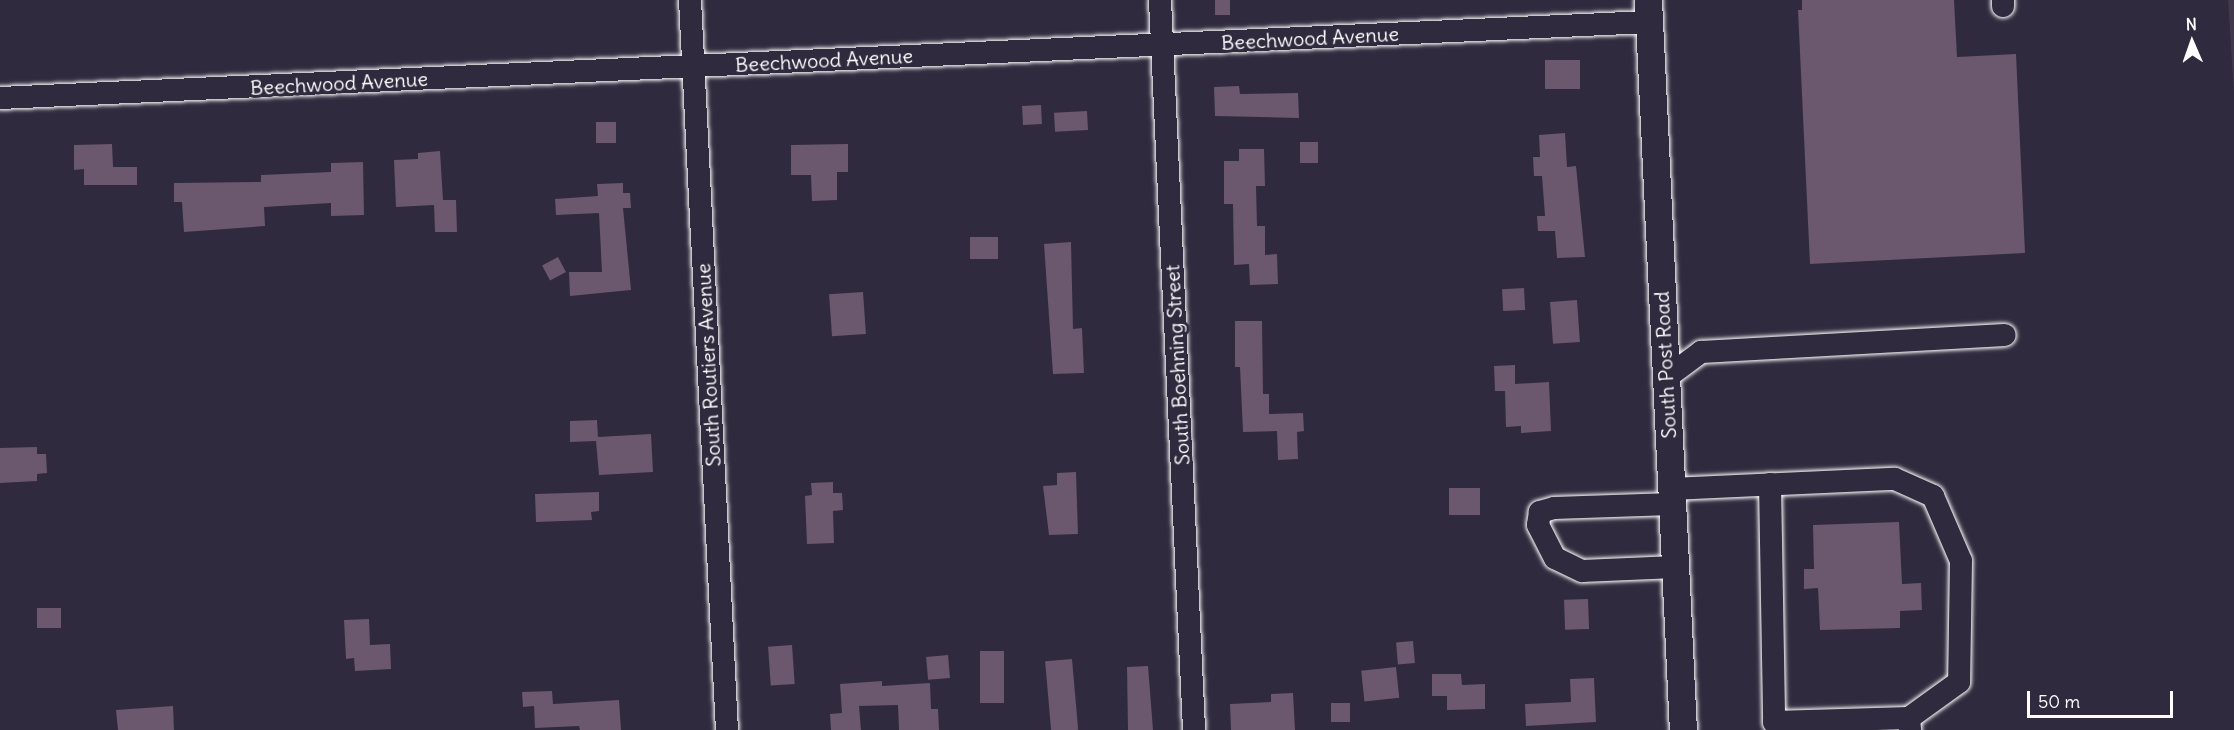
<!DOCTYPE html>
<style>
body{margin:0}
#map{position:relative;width:2234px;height:730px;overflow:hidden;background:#2f2a3d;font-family:Delius,sans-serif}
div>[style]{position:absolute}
.built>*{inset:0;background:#41384c}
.building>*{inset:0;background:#6b576e;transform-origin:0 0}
.roads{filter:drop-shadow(0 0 2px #fff) drop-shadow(0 0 2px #fff)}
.minor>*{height:22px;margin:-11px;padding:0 11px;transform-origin:11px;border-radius:11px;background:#2f2a3d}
.major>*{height:27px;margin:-13.5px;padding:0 13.5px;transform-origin:13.5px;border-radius:13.5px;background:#2f2a3d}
span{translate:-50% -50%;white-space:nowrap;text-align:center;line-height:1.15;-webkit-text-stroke:6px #2f2a3d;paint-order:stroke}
.street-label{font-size:20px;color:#fff}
.north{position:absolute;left:2162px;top:12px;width:60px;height:60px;-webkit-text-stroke:4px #2f2a3d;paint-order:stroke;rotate:358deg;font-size:16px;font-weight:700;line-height:24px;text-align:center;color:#fff}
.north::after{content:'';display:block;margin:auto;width:21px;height:27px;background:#fff;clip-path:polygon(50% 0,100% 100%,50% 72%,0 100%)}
.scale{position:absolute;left:2027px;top:691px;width:146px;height:27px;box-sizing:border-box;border:3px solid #fff;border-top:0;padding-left:8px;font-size:18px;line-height:21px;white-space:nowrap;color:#fff;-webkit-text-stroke:4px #2f2a3d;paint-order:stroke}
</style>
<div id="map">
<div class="built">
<i style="clip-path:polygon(2228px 0,2234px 0,2234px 94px)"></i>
</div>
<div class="building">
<i style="left:1215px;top:0;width:15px;height:15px"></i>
<i style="clip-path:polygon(1802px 0,1954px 0,1957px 57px,2016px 54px,2025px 253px,1810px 264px,1798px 10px,1802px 10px)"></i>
<i style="left:1545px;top:60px;width:35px;height:29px"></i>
<i style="clip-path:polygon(1239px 86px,1240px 94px,1298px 93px,1299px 118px,1215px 116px,1214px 87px)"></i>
<i style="left:1041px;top:105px;width:19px;height:19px;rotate:87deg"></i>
<i style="left:1087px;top:111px;width:19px;height:33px;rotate:87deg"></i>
<i style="left:616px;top:122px;width:21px;height:20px;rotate:90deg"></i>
<i style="clip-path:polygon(1565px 133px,1567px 167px,1576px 166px,1585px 257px,1557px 258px,1555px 231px,1538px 231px,1537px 216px,1545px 216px,1542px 176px,1534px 176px,1533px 157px,1540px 157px,1539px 135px)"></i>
<i style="left:1300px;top:142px;width:18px;height:21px"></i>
<i style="clip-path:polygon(112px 144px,113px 167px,137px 167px,137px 185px,84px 185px,84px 169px,74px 170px,74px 145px)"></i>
<i style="clip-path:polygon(848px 144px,848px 172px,837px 172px,837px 200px,812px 201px,811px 175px,791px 175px,791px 145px)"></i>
<i style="clip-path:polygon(1239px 149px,1264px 149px,1265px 186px,1256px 186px,1257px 226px,1265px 226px,1265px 255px,1277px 254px,1278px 284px,1250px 285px,1249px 264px,1234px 265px,1233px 204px,1224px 204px,1224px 161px,1239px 161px)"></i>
<i style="clip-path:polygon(440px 151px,443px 200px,456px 200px,457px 232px,435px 232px,434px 205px,396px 207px,394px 160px,418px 159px,418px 153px)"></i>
<i style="clip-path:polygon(363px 162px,364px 215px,331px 216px,331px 203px,264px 207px,265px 226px,184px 232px,182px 202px,174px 202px,174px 183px,261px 182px,261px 175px,331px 172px,331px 163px)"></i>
<i style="clip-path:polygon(623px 183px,623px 193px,630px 193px,631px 208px,623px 208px,631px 290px,570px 296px,569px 272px,602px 272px,599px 213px,556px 215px,555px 199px,598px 196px,597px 184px)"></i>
<i style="left:970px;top:237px;width:28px;height:22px"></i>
<i style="clip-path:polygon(1071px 242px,1073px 329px,1082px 328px,1084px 373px,1053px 374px,1044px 244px)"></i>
<i style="left:558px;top:257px;width:17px;height:18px;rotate:62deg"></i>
<i style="left:1524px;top:288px;width:22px;height:22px;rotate:87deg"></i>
<i style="left:863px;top:292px;width:42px;height:34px;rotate:86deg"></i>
<i style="left:1577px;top:300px;width:42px;height:27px;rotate:86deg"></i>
<i style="clip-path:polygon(1235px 321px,1262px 321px,1263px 394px,1269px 394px,1269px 414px,1303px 413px,1304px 431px,1297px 432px,1298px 459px,1278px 460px,1277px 431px,1243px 432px,1240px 367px,1235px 367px)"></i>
<i style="clip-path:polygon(1515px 365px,1515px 384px,1549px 382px,1551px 431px,1521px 433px,1521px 426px,1506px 427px,1505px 391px,1495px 391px,1494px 366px)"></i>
<i style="clip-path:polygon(597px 420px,598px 437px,651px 434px,653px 472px,599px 475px,596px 441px,570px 442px,570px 421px)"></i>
<i style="clip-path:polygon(37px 447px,37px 454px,46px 454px,47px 473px,37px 474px,37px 481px,0 483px,0 448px)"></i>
<i style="clip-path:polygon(1076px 472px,1078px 534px,1049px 535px,1043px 486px,1057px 485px,1057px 473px)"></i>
<i style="clip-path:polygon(833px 482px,833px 493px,842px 493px,843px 510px,833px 511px,834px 543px,807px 544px,805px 496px,812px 495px,811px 483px)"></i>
<i style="left:1449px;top:488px;width:31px;height:27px"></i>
<i style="clip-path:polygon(599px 492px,599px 511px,591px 512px,592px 520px,536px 522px,535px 494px)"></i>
<i style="clip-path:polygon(1899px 522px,1902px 584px,1921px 583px,1922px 610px,1900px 611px,1900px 628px,1820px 630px,1818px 588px,1804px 589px,1804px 569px,1814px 569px,1813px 525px)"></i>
<i style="left:1588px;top:599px;width:30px;height:24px;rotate:88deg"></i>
<i style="left:37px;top:608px;width:24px;height:20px"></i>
<i style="clip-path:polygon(369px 619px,370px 645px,390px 644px,391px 669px,355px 671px,354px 658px,346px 659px,344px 620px)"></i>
<i style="left:1413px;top:641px;width:22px;height:17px;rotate:85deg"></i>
<i style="left:792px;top:645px;width:39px;height:24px;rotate:86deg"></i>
<i style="left:980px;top:651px;width:24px;height:52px"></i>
<i style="left:948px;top:655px;width:23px;height:22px;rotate:85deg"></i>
<i style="left:1072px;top:659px;width:71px;height:27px;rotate:85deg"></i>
<i style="clip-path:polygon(1148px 666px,1153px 730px,1128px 730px,1127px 667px)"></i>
<i style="left:1396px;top:667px;width:31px;height:35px;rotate:84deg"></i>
<i style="clip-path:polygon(1432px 674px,1461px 674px,1462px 685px,1485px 684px,1485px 709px,1447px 710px,1447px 696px,1432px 696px)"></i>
<i style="clip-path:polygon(1594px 678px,1596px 722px,1526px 726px,1525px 704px,1571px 702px,1570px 679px)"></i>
<i style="clip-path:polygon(882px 681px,882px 686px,930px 683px,931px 709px,938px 709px,939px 730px,899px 730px,898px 705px,859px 706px,861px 730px,831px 730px,830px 714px,842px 713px,840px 684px)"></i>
<i style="clip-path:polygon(552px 691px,553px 704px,619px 700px,621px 730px,580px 730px,579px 726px,535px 728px,534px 706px,523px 707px,522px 692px)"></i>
<i style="clip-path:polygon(1293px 693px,1295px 730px,1231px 730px,1230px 704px,1271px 702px,1271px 694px)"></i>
<i style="left:1331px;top:703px;width:19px;height:19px"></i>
<i style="clip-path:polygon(173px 706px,174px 730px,118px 730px,116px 710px)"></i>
</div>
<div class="roads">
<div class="minor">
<i style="left:690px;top:0;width:731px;rotate:87.1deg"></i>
<i style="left:1160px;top:0;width:731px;rotate:87.33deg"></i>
<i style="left:2003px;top:0;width:6px;rotate:90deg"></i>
<i style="left:0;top:98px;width:1651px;rotate:-2.64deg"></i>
<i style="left:1666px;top:378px;width:44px;rotate:-36.6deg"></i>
<i style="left:1701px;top:352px;width:304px;rotate:-3.2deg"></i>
<i style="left:1770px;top:484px;width:238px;rotate:89deg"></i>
<i style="left:1774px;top:722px;width:135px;rotate:-1.7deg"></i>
<i style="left:1909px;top:718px;width:12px;rotate:85deg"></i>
<i style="left:1671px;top:489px;width:224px;rotate:-2.6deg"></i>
<i style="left:1895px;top:479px;width:42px;rotate:24.1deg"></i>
<i style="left:1933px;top:496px;width:71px;rotate:66.7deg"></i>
<i style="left:1961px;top:561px;width:121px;rotate:90.9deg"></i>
<i style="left:1959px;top:682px;width:62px;rotate:144.2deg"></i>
<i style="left:1672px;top:504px;width:118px;rotate:178.1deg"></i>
<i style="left:1554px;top:508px;width:15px;rotate:164deg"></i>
<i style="left:1540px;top:512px;width:13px;rotate:99deg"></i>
<i style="left:1538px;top:525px;width:37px;rotate:63deg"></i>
<i style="left:1555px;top:558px;width:30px;rotate:26deg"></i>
<i style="left:1582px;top:571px;width:93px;rotate:-2.5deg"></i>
</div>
<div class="major">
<i style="left:1648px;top:0;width:731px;rotate:87.26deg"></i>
</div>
</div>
<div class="street-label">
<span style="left:1310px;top:38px;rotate:-3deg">Beechwood Avenue</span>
<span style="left:824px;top:60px;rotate:-3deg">Beechwood Avenue</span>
<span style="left:339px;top:83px;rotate:-3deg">Beechwood Avenue</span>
<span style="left:708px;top:365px;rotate:-93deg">South Routiers Avenue</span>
<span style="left:1177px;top:365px;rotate:-93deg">South Boehning Street</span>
<span style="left:1665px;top:365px;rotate:-93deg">South Post Road</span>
</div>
<div class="north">N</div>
<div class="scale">50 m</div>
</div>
